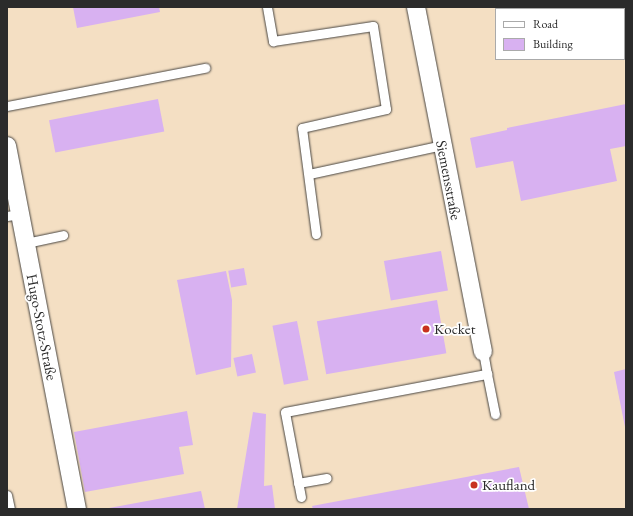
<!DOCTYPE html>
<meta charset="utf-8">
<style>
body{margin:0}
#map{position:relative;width:633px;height:516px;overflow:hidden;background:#f4dfc3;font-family:"EB Garamond",serif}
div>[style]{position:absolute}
.building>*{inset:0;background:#d8b1f1;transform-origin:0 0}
.roads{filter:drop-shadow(0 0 1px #494642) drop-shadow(0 0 1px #494642)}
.lane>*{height:9px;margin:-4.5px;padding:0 4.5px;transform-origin:4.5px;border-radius:4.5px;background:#fff}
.street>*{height:18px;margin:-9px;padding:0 9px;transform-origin:9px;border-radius:9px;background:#fff}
.dots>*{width:11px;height:11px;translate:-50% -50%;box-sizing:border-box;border:2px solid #fff;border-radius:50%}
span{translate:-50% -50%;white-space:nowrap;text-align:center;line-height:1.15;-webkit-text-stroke:3.5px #fff;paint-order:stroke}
.street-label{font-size:15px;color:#2b2b2b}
.poi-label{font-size:15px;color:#2b2b2b}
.left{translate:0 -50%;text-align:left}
.frame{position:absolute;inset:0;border:8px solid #2b2b2b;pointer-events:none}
.legend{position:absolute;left:495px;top:8px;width:130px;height:52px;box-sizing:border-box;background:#fff;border:1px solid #aaa;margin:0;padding:5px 7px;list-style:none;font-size:12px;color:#2b2b2b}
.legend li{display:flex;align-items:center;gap:8px;height:20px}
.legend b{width:20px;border:1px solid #aaa}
</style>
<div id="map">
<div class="building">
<i style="clip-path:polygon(73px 7px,159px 7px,160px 12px,77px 28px)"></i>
<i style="left:158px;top:99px;width:33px;height:111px;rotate:79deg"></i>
<i style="clip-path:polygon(626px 104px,626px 146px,610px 149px,617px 181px,521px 201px,513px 161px,476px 168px,470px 138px,507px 130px,507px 128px)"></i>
<i style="left:441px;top:251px;width:40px;height:58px;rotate:80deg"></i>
<i style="left:244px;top:268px;width:17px;height:16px;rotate:80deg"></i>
<i style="clip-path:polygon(226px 271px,232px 300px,231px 367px,196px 375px,177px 280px)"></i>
<i style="left:437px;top:300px;width:54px;height:122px;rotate:80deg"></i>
<i style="left:297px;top:321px;width:60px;height:25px;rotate:79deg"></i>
<i style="left:252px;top:354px;width:19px;height:19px;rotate:78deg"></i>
<i style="clip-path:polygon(626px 369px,626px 427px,625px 427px,614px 372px)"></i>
<i style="clip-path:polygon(187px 411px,193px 445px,179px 447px,184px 474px,85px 492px,74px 432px)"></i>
<i style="clip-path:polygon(253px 412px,266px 414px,264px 486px,272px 485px,275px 509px,237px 509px)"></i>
<i style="clip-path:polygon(519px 467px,529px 509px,313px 509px,312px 506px)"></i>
<i style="clip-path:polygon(201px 491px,205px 509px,109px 509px,109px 508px)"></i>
</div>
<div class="roads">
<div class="lane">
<i style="left:267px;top:7px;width:35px;rotate:80deg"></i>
<i style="left:273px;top:41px;width:101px;rotate:-8.5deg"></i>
<i style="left:373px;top:26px;width:84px;rotate:81.1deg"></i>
<i style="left:386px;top:109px;width:86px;rotate:167.3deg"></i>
<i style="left:302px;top:128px;width:107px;rotate:82.5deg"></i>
<i style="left:7px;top:106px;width:202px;rotate:-10.9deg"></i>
<i style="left:309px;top:174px;width:136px;rotate:-12.3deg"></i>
<i style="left:7px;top:216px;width:13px;rotate:-9deg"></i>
<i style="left:26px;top:243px;width:38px;rotate:-12deg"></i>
<i style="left:487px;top:374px;width:41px;rotate:78.7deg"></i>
<i style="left:298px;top:483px;width:29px;rotate:-10deg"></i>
<i style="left:7px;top:495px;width:14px;rotate:78deg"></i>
<i style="left:301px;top:497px;width:86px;rotate:-100.7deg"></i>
<i style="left:285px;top:412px;width:206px;rotate:-10.7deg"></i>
<i style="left:487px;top:374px;width:22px;rotate:-100deg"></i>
</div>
<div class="street">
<i style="left:416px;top:7px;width:351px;rotate:79deg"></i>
<i style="left:7px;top:146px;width:370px;rotate:79.1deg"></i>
</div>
</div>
<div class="dots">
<i style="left:426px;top:329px;background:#c8321e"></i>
<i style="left:474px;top:485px;background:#c8321e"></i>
</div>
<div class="street-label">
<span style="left:449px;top:180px;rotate:79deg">Siemensstraße</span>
<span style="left:42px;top:327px;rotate:79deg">Hugo-Stotz-Straße</span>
</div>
<div class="poi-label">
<span class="left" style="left:434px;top:329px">Kocket</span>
<span class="left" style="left:482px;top:485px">Kaufland</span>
</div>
<div class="frame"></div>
<ul class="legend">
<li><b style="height:5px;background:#fff"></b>Road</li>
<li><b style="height:11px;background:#d8b1f1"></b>Building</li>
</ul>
</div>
